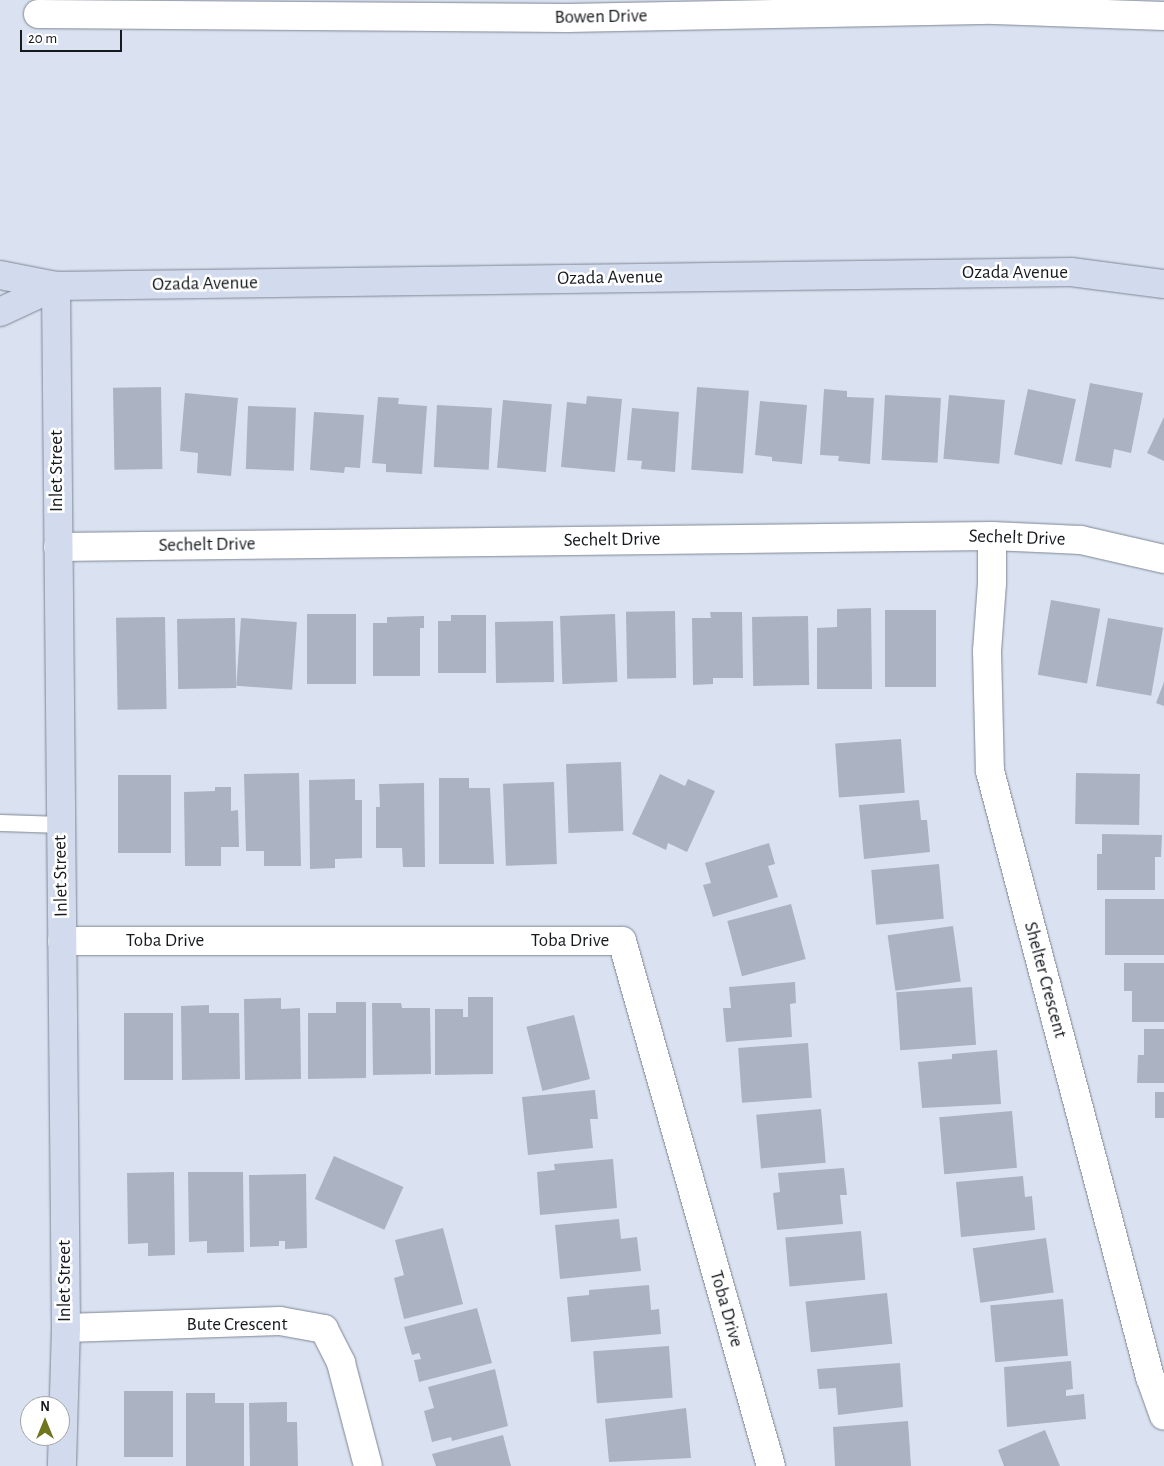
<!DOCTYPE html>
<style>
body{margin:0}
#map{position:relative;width:1164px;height:1466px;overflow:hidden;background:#dae2f1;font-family:"Alegreya Sans",sans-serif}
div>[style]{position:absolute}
.building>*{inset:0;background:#abb2c1;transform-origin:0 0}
.roads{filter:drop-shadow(0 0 1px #7f8694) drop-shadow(0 0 1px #7f8694)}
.lane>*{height:16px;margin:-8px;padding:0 8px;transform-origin:8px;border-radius:8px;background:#fff}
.street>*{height:28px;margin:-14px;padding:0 14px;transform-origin:14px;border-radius:14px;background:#fff}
.secondary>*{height:28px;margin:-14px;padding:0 14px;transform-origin:14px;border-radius:14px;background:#d2dbed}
span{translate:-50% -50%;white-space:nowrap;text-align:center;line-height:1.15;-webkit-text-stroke:5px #fff;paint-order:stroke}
.street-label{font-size:19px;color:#16191e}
.north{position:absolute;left:20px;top:1396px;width:50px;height:50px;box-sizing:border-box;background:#fff;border:1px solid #a2a3a5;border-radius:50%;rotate:0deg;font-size:14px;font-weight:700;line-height:20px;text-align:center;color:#16191e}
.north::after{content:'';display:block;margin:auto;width:18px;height:22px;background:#70761f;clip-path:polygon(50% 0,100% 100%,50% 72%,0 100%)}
.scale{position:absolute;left:20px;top:30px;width:102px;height:22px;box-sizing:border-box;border:2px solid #16191e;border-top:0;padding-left:6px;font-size:15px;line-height:18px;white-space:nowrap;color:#16191e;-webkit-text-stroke:4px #fff;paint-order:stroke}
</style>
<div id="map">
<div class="building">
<i style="clip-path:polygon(1090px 383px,1143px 393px,1131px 453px,1114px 449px,1111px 468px,1075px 461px)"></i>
<i style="left:161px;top:387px;width:82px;height:48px;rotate:89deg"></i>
<i style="left:697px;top:387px;width:52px;height:83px;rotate:4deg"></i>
<i style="clip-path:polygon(824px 389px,847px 391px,847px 397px,874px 398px,870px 464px,838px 461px,839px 456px,820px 455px)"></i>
<i style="left:1028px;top:389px;width:49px;height:67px;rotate:12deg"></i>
<i style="clip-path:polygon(185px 393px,238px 398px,231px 476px,197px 473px,198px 453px,180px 451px)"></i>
<i style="left:885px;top:395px;width:56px;height:65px;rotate:3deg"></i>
<i style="left:949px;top:395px;width:56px;height:64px;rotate:5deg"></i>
<i style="clip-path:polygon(587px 396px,622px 399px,615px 472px,561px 467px,567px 402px,586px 404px)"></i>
<i style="clip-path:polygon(378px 397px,399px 398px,398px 404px,427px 406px,422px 474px,386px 472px,386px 464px,372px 463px)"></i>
<i style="left:503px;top:400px;width:49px;height:68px;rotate:5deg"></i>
<i style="clip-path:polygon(760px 401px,807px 405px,802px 464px,772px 461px,772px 457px,755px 455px)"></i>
<i style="left:437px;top:405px;width:55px;height:62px;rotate:3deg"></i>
<i style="left:248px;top:406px;width:48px;height:63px;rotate:2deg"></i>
<i style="clip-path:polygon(632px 408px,679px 412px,675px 472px,641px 469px,642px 461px,627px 460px)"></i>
<i style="clip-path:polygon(314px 412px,364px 415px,360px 468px,345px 467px,344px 473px,310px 470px)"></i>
<i style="clip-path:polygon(1164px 417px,1164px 461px,1147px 453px)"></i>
<i style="left:1051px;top:600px;width:50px;height:76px;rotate:10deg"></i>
<i style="clip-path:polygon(871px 608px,872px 689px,817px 689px,817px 628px,837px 627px,837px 609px)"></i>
<i style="left:885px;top:610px;width:51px;height:77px"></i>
<i style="left:675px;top:611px;width:67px;height:49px;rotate:89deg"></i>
<i style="clip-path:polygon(710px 612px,742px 612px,743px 678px,713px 678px,713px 684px,693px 685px,692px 618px,711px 618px)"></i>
<i style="left:307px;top:614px;width:49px;height:70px"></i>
<i style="left:615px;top:614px;width:68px;height:55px;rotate:88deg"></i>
<i style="clip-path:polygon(451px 615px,486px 615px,486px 673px,438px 673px,438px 621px,451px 621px)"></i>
<i style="clip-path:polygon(424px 616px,424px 628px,420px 628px,420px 676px,373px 676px,373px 623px,387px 623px,387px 617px)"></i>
<i style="left:808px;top:616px;width:69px;height:56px;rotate:89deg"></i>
<i style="left:165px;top:617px;width:92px;height:49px;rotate:89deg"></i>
<i style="left:235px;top:618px;width:70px;height:58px;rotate:89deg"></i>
<i style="left:241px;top:618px;width:56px;height:68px;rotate:4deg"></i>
<i style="left:1108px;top:618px;width:56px;height:69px;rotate:10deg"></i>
<i style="left:553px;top:621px;width:61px;height:58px;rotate:89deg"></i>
<i style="clip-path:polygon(1164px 682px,1164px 706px,1156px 703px)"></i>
<i style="left:901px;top:739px;width:54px;height:66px;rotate:86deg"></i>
<i style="left:621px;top:762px;width:69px;height:55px;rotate:88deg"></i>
<i style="clip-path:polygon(299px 773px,301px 866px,264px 866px,264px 851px,246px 851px,244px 774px)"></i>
<i style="left:1076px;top:773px;width:64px;height:51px;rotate:1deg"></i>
<i style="clip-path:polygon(660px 774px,685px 786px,688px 779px,715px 791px,687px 852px,668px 843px,666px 850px,632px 834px)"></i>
<i style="left:118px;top:775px;width:53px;height:78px"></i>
<i style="clip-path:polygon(439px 778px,469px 778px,469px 788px,490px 788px,494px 864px,439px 864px)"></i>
<i style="clip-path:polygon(355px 779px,355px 800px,362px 800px,362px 858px,335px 859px,335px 868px,310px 869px,309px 780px)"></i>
<i style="left:554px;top:782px;width:82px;height:51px;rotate:88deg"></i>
<i style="clip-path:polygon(424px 783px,425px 867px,403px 867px,402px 848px,376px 848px,376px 807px,380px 807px,379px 784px)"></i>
<i style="clip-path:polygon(215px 787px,231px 787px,231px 811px,238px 810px,239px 847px,221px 847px,221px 866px,185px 866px,184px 792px,215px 791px)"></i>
<i style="clip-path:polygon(919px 800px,921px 820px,927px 820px,930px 852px,864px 859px,859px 805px)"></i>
<i style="clip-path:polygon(1102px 834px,1162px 835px,1161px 857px,1155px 857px,1155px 890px,1097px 890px,1097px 854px,1102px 854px)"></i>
<i style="clip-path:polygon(769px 843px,775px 864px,768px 866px,778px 897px,713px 917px,703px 885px,711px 883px,705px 863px)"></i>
<i style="left:939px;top:864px;width:55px;height:68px;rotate:85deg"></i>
<i style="left:1105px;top:899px;width:59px;height:56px"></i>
<i style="left:791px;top:904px;width:57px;height:66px;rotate:75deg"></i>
<i style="left:953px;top:926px;width:56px;height:66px;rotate:82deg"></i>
<i style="clip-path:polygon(1124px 963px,1164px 963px,1164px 1022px,1132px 1022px,1132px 991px,1124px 991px)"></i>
<i style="clip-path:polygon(795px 982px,796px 1003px,790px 1004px,792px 1037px,726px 1042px,723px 1008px,731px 1008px,729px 987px)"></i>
<i style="left:972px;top:987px;width:58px;height:76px;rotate:86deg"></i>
<i style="clip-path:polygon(468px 997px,493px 997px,493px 1074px,435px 1075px,435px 1009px,463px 1009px,463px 1017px,468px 1017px)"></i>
<i style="clip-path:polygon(281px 998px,281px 1009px,300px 1008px,301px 1079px,245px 1080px,244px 999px)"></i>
<i style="clip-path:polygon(336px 1002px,366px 1002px,366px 1078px,308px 1079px,308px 1013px,336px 1013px)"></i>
<i style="clip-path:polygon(372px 1003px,401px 1003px,402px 1008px,430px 1008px,431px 1074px,373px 1075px)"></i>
<i style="clip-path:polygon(209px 1005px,209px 1013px,239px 1013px,240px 1079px,182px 1080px,181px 1006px)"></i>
<i style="left:124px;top:1013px;width:49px;height:67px"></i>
<i style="left:574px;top:1015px;width:66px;height:49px;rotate:76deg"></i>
<i style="clip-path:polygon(1144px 1029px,1164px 1029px,1164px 1083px,1137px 1083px,1138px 1055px,1144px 1055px)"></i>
<i style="left:808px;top:1043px;width:55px;height:70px;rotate:86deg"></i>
<i style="clip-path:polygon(997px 1050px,1001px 1104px,922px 1108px,918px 1062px,952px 1059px,952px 1054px)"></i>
<i style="clip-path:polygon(595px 1090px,598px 1119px,590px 1119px,593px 1148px,528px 1155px,522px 1097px)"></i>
<i style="left:1155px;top:1092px;width:9px;height:26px"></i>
<i style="left:821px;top:1109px;width:54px;height:65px;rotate:85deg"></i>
<i style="left:1012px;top:1111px;width:57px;height:73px;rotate:85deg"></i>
<i style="left:334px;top:1156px;width:76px;height:47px;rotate:24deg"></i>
<i style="clip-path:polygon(613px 1159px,617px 1208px,540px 1215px,537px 1172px,555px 1170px,554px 1164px)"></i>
<i style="clip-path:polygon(844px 1168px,847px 1195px,840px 1195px,843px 1224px,777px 1230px,773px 1193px,780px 1192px,778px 1173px)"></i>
<i style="clip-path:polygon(174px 1172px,175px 1255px,148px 1256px,148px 1243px,128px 1244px,127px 1173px)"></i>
<i style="clip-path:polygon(188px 1172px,243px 1172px,244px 1252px,207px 1253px,207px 1241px,189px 1242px)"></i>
<i style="clip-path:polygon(306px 1174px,307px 1248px,285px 1249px,285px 1241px,279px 1241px,279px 1246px,250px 1247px,249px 1175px)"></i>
<i style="clip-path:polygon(1023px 1176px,1025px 1197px,1032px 1196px,1035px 1230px,961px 1237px,956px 1182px)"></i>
<i style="clip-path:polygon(619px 1219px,621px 1239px,637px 1237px,641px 1271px,560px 1279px,555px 1225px)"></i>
<i style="clip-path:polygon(443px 1228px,463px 1304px,404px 1319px,394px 1278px,404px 1275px,395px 1240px)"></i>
<i style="left:861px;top:1231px;width:49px;height:76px;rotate:85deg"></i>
<i style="left:1046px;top:1238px;width:55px;height:74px;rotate:82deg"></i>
<i style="clip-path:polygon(649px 1285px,651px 1310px,659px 1309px,661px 1334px,571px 1342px,567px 1297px,589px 1295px,589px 1290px)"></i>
<i style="left:887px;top:1293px;width:51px;height:82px;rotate:84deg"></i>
<i style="left:1063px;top:1299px;width:57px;height:73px;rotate:85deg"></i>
<i style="clip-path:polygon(477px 1308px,492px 1363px,419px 1382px,414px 1360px,421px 1359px,419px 1353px,412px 1355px,404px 1327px)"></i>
<i style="left:669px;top:1346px;width:52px;height:76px;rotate:86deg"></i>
<i style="clip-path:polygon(1071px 1361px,1073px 1389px,1066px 1390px,1066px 1396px,1084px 1394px,1086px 1419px,1007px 1427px,1004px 1367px)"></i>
<i style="clip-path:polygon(900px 1363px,903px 1407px,838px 1415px,836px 1388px,819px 1389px,817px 1369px)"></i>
<i style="clip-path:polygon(495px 1369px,508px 1426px,452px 1441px,451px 1437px,432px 1442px,424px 1411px,434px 1408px,428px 1387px)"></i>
<i style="left:124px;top:1391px;width:49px;height:66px"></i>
<i style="clip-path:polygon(186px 1393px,215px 1393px,215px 1403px,244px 1403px,244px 1466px,186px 1466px)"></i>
<i style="clip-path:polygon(287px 1402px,287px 1422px,297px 1422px,298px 1466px,250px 1466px,249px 1403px)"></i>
<i style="clip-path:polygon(686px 1408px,691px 1458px,609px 1462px,605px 1419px)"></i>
<i style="clip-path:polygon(908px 1421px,911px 1466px,835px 1466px,833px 1427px)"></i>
<i style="clip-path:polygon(1045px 1430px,1060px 1466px,1004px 1466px,998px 1450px)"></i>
<i style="clip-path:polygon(503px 1435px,511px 1466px,436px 1466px,432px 1454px)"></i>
</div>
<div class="roads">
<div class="lane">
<i style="left:0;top:823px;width:61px;rotate:1.9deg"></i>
</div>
<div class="street">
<i style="left:38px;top:14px;width:529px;rotate:0.43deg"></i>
<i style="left:567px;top:18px;width:427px;rotate:-1.1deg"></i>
<i style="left:994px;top:10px;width:170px;rotate:2deg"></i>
<i style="left:992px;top:536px;width:47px;rotate:90deg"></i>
<i style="left:992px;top:583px;width:68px;rotate:94.2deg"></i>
<i style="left:987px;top:651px;width:120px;rotate:88.6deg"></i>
<i style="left:990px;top:771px;width:627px;rotate:75.21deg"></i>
<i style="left:1150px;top:1377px;width:41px;rotate:70.3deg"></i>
<i style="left:58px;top:547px;width:934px;rotate:-0.67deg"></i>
<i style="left:992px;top:536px;width:89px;rotate:2.6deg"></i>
<i style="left:1081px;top:540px;width:85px;rotate:12.9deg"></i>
<i style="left:62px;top:941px;width:560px"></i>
<i style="left:622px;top:941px;width:546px;rotate:74.16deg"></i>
<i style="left:66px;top:1328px;width:214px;rotate:-1.9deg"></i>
<i style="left:280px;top:1321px;width:45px;rotate:10.3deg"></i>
<i style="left:324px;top:1329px;width:38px;rotate:63deg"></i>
<i style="left:341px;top:1363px;width:106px;rotate:75.3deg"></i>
</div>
<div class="secondary">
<i style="left:0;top:275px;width:57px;rotate:11.1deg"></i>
<i style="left:56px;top:286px;width:1015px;rotate:-0.79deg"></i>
<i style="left:1071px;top:272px;width:94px;rotate:7.4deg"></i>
<i style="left:56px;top:286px;width:1042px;rotate:89.45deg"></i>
<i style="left:66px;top:1328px;width:138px;rotate:91.7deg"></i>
<i style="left:0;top:312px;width:62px;rotate:-24.9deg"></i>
</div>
</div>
<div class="street-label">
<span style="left:601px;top:17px;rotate:-1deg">Bowen Drive</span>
<span style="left:1015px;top:273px">Ozada Avenue</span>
<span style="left:610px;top:278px;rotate:-1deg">Ozada Avenue</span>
<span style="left:205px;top:284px;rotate:-1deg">Ozada Avenue</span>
<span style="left:57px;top:471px;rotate:-90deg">Inlet Street</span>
<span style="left:1017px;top:538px;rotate:2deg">Sechelt Drive</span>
<span style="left:612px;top:540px;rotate:-1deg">Sechelt Drive</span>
<span style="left:207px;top:545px;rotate:-1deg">Sechelt Drive</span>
<span style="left:61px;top:876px;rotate:-91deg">Inlet Street</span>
<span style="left:165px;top:941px">Toba Drive</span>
<span style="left:570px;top:941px">Toba Drive</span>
<span style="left:1045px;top:980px;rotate:75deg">Shelter Crescent</span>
<span style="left:65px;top:1281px;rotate:-90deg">Inlet Street</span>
<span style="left:726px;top:1309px;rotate:74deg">Toba Drive</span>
<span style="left:237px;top:1325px">Bute Crescent</span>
</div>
<div class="north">N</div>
<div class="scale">20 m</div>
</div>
